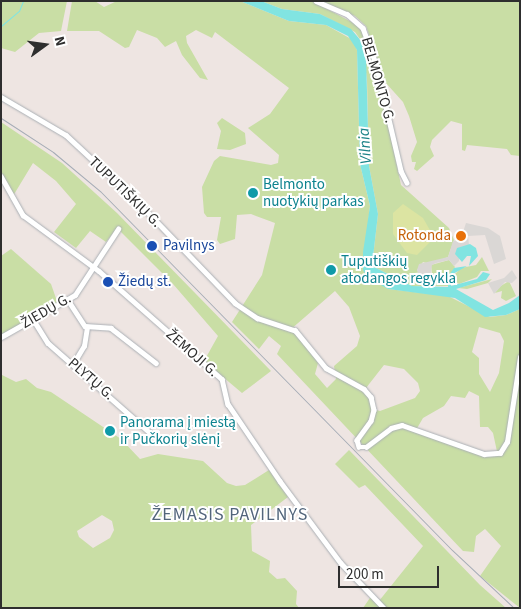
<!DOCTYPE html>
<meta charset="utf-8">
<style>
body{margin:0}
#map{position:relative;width:521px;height:609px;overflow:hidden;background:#eee5e2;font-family:"Source Sans 3",sans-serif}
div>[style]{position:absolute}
.green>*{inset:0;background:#c9dea5}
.pitch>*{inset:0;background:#dce4a2}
.plaza>*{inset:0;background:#dad7d5}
.water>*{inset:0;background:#81e4e1}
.stream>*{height:1px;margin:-0.5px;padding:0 0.5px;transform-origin:0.5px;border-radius:0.5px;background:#81e4e1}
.roads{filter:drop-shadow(0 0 1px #abb0b5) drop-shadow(0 0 1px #abb0b5)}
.minor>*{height:4.5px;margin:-2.25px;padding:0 2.25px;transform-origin:2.25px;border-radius:2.25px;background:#fff}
.rail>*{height:1px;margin:-0.5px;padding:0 0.5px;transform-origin:0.5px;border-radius:0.5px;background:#a5acb6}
.dots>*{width:14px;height:14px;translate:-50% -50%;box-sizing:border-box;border:2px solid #fff;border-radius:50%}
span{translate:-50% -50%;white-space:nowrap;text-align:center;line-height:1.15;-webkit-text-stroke:4px #fff;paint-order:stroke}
.street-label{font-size:15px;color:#2e2e2e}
.culture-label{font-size:15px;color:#0d838f}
.left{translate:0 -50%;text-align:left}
.food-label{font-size:15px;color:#c56008}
.right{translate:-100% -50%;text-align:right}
.transit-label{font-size:15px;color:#164399}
.water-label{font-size:16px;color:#1b8287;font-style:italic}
.quarter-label{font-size:18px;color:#52657b;letter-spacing:1px}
.frame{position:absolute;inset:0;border:2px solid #2e2e2e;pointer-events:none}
.north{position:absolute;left:20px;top:20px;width:50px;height:50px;-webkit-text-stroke:4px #fff;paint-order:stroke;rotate:76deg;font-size:14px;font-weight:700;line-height:20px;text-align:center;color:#2e2e2e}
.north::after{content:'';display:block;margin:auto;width:18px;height:22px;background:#2e2e2e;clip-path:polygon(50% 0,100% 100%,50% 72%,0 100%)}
.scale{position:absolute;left:338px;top:566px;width:101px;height:22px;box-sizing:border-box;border:2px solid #2e2e2e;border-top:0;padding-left:6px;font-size:15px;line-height:18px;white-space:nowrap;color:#2e2e2e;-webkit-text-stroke:4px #fff;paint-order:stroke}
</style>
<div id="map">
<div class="green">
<i style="clip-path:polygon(1px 1px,67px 1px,61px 31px,39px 33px,15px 52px,1px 48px)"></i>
<i style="clip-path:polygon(evenodd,72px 1px,95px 1px,104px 7px,117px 1px,240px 1px,289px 21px,326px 25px,353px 40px,357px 50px,360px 164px,370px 206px,363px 270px,388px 289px,448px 296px,490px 317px,506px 315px,520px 309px,520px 608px,480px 576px,501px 546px,487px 531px,485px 529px,476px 536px,474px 552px,463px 551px,277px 354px,281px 346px,269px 336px,259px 349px,232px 322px,262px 275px,275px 223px,251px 214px,237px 215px,235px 239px,220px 244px,217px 240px,221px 217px,207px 217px,204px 213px,202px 187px,214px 161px,220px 156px,271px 165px,278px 163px,279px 155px,248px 128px,270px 114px,289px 88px,215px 32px,212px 38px,196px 30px,186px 36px,187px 43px,208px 80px,200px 78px,182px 55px,176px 41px,165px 47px,157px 38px,137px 30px,129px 47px,125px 48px,99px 31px,67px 31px,72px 1px,335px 291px,349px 307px,360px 336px,357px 346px,334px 366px,336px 379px,327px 388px,315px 374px,318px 363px,304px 341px,290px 330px,335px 291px,72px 1px,479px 327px,500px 333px,504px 341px,499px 373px,490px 392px,479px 374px,479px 358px,472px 352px,479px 327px,72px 1px,384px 365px,404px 369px,418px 383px,420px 391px,415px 398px,380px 411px,373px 409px,366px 388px,384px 365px,72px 1px,469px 391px,479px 396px,480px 427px,488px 427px,493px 433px,498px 456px,480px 454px,416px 430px,423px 418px,444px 406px,451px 396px,465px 398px,469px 391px)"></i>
<i style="clip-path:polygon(261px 1px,312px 1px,361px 27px,380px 86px,401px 185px,449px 228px,454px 240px,448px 257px,430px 264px,423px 262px,417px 270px,423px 278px,428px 278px,432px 274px,431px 265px,449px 260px,455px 267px,450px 275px,449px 286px,412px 286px,372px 266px,378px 214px,369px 166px,367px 80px,362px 42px,355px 32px,320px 14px,282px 9px)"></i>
<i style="clip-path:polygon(321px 1px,520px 1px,520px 156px,511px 155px,507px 149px,467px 145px,465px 151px,462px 150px,462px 124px,451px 121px,432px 140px,430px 147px,434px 156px,417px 171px,414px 169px,416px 162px,412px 162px,411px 156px,417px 142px,409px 116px,403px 102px,385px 82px,366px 26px,355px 16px)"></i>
<i style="clip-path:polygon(222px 118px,245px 133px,246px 144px,230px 150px,217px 149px,221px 131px,217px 123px)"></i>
<i style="clip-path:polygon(1px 122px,62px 163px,117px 213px,271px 371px,242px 393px,204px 361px,218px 336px,173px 284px,117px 228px,106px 242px,90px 231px,76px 248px,54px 232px,76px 204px,56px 181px,33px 163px,13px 196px,1px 171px)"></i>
<i style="clip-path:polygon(11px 249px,51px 284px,58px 304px,1px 335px,1px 256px)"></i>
<i style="clip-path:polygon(482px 257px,489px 271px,481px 271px,477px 277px,459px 284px,451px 278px,461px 268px,476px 265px)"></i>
<i style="clip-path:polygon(492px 279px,488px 283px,467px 289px,458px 288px)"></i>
<i style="clip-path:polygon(509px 281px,516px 296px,506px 301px,501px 298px,502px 291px,495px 293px,499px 287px)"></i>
<i style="clip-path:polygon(evenodd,2px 375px,16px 382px,26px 379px,37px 388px,51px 392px,121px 439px,140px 459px,158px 454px,203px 461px,227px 483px,236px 486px,245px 485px,269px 470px,288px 497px,251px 525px,252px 551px,270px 561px,269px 572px,277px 579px,285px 578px,297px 591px,296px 604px,299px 608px,1px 608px,2px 375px,102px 515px,112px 521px,114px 530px,110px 538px,93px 548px,79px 537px,77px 531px,102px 515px)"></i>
<i style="clip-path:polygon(349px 450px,480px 585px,506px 608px,363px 608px,372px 595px,379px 601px,423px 546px,365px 485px,359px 488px,335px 464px)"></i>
</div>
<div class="pitch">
<i style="clip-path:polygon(403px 204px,423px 218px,431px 232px,431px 241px,417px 255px,407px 253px,393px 234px,393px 213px)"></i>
</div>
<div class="plaza">
<i style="clip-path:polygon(466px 223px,488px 228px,500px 236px,506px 259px,494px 264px,485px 235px,468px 236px,469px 245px,459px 249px,459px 261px,454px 266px,449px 260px,436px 263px,432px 265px,430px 276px,419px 276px,417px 270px,419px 264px,448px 257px,453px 241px,466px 238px,463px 232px)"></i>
<i style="clip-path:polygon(512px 270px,517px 278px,512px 283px,505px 282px,494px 294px,488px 283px,504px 278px)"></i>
</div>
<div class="water">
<i style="clip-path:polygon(240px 1px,261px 1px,282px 9px,320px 14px,351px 29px,362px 42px,366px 55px,369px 166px,378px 214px,372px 266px,412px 286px,448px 287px,449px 275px,454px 268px,467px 266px,453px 274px,451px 286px,477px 279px,483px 272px,490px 274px,486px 280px,456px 289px,493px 310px,509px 303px,520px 295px,520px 309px,506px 315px,485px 317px,455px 298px,388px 289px,367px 277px,363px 270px,363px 252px,370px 206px,360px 164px,357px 50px,348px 36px,326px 25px,289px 21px)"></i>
<i style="clip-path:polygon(470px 244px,476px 248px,478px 256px,469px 266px,471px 256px,467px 256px,462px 262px,455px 254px,457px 248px)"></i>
</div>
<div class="stream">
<i style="left:1px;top:26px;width:23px;rotate:-40deg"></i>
<i style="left:19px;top:11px;width:11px;rotate:-68deg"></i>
</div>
<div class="roads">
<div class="minor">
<i style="left:316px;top:1px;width:34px;rotate:23deg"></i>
<i style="left:347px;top:14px;width:21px;rotate:41deg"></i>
<i style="left:363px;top:28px;width:38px;rotate:70deg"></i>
<i style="left:376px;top:64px;width:110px;rotate:76.8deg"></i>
<i style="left:401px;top:171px;width:13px;rotate:63deg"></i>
<i style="left:1px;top:97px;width:75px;rotate:30.3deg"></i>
<i style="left:66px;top:135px;width:96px;rotate:42.9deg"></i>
<i style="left:136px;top:200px;width:143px;rotate:46.1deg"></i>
<i style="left:235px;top:303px;width:27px;rotate:34deg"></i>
<i style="left:257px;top:318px;width:40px;rotate:18deg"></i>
<i style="left:295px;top:330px;width:49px;rotate:50.8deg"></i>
<i style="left:326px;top:368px;width:43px;rotate:28.9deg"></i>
<i style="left:364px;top:389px;width:11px;rotate:49deg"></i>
<i style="left:371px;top:397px;width:13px;rotate:77deg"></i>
<i style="left:374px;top:410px;width:11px;rotate:105deg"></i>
<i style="left:371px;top:421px;width:24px;rotate:126deg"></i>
<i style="left:357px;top:440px;width:7px;rotate:74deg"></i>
<i style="left:359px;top:447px;width:7px"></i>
<i style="left:366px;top:447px;width:31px;rotate:-37deg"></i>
<i style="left:391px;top:428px;width:11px;rotate:-15deg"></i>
<i style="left:402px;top:425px;width:87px;rotate:19.5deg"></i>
<i style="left:484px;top:454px;width:16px;rotate:-4deg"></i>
<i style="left:500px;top:453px;width:13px;rotate:-58deg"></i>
<i style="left:507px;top:442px;width:86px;rotate:-81.3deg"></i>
<i style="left:1px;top:176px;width:45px;rotate:60.6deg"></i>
<i style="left:23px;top:215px;width:94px;rotate:36.4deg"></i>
<i style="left:99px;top:271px;width:164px;rotate:41.3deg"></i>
<i style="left:222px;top:379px;width:26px;rotate:77deg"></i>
<i style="left:228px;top:404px;width:93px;rotate:56deg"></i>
<i style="left:280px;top:481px;width:102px;rotate:53.4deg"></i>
<i style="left:341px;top:563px;width:62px;rotate:46.3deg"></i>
<i style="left:68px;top:300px;width:31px;rotate:57deg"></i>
<i style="left:85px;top:326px;width:26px;rotate:4deg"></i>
<i style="left:111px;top:328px;width:57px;rotate:37.9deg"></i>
<i style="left:33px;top:319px;width:28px;rotate:58deg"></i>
<i style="left:48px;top:343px;width:141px;rotate:41.3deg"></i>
<i style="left:1px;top:337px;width:85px;rotate:-29.6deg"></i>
<i style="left:75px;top:295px;width:79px;rotate:-56.9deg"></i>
<i style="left:73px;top:364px;width:21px;rotate:-59deg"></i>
<i style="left:84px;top:346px;width:19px;rotate:-81deg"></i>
</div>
</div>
<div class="rail">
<i style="left:1px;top:118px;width:62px;rotate:33.2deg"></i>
<i style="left:53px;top:152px;width:62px;rotate:39.8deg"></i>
<i style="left:101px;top:192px;width:501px;rotate:45.57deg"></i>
<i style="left:452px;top:550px;width:85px;rotate:43.1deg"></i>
</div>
<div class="dots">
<i style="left:253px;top:193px;background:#0f9aa8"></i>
<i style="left:461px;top:236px;background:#e8710a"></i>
<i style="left:152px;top:246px;background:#1a4fb4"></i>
<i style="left:331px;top:270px;background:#0f9aa8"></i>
<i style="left:108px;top:282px;background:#1a4fb4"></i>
<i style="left:110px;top:431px;background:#0f9aa8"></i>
</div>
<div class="street-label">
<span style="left:378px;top:80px;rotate:74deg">BELMONTO G.</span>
<span style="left:125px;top:192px;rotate:44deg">TUPUTIŠKIŲ G.</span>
<span style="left:46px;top:311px;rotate:-30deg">ŽIEDŲ G.</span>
<span style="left:192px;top:353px;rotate:41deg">ŽEMOJI G.</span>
<span style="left:91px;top:379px;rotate:41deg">PLYTŲ G.</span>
</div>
<div class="culture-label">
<span class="left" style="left:263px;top:193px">Belmonto<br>nuotykių parkas</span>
<span class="left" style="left:341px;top:270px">Tuputiškių<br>atodangos regykla</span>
<span class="left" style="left:120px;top:431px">Panorama į miestą<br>ir Pučkorių slėnį</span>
</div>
<div class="food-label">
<span class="right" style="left:451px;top:236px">Rotonda</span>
</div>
<div class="transit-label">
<span class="left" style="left:163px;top:246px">Pavilnys</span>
<span class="left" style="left:118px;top:282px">Žiedų st.</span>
</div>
<div class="water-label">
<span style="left:365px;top:146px;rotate:-94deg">Vilnia</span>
</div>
<div class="quarter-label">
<span style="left:230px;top:515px">ŽEMASIS PAVILNYS</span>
</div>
<div class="frame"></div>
<div class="north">N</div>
<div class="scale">200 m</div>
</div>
